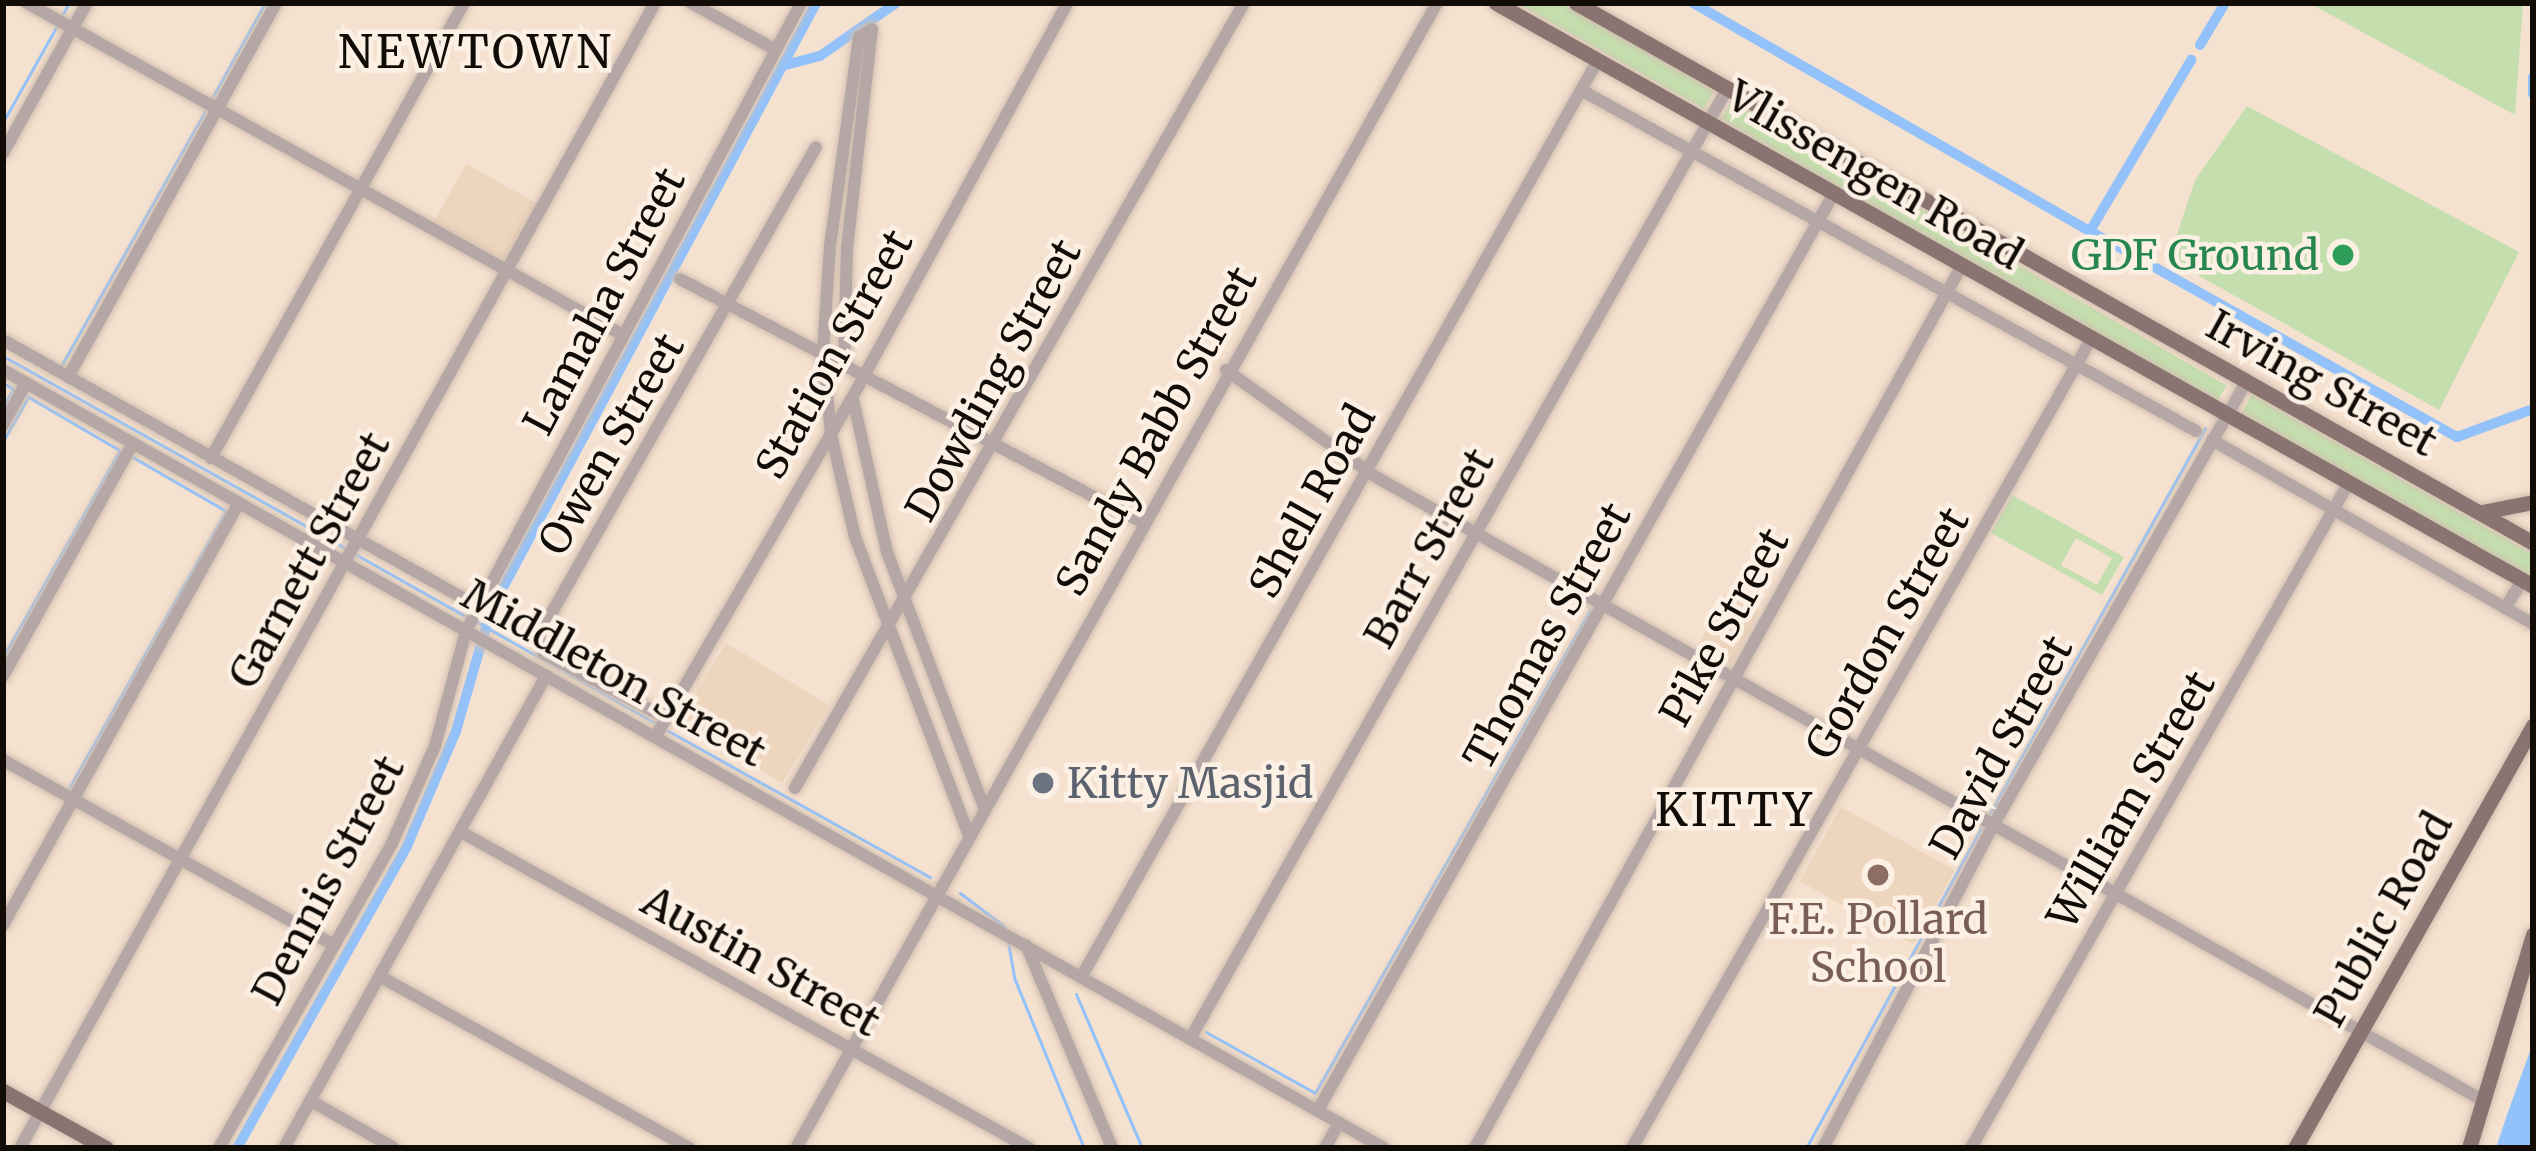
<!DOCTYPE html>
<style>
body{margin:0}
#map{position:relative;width:2536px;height:1151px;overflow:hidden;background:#f5e1cf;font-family:Merriweather,serif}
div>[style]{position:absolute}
.built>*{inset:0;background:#eed5bd;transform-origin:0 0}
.green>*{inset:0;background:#c4deae;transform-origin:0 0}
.water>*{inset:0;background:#93c2fa}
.stream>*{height:3px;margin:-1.5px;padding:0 1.5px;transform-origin:1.5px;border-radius:1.5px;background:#93c2fa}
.canal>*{height:10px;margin:-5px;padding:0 5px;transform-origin:5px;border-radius:5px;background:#93c2fa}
.roads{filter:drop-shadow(0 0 3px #d1bfaf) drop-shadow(0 0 3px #d1bfaf)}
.minor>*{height:12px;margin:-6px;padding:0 6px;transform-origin:6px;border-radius:6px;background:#b4a7a6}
.major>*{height:15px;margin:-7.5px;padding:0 7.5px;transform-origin:7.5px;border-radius:7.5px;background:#897471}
.dots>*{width:33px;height:33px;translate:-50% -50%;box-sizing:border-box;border:6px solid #fcf0e5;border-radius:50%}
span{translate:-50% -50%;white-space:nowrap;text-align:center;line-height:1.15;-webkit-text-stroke:9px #fcf0e5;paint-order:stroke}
.street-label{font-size:42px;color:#120c06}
.leisure-label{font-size:42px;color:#27864d}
.right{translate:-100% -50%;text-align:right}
.worship-label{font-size:42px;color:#5b616d}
.left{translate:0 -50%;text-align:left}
.education-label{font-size:42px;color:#785e54}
.neighbourhood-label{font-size:45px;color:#120c06;letter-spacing:3px}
.frame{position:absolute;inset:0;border:6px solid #120c06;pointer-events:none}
</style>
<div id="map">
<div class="built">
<i style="left:466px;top:164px;width:83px;height:66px;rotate:29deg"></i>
<i style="left:1726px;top:593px;width:38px;height:60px;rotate:28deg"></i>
<i style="left:726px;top:643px;width:120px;height:91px;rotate:31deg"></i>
<i style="left:1841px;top:807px;width:130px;height:85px;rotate:29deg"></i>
</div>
<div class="green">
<i style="clip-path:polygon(1517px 3px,1561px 3px,1714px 91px,1704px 109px)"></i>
<i style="clip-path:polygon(2309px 3px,2523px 3px,2515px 115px)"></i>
<i style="left:1732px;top:100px;width:571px;height:22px;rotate:30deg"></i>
<i style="clip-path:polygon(2247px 106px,2519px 252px,2439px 410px,2169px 259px,2195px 180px)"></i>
<i style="clip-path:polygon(2252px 395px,2533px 554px,2533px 577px,2240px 416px)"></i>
<i style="clip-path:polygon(evenodd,2012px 495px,2124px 557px,2102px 595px,1991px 533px,2012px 495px,2076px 538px,2112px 558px,2097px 585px,2061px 565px,2076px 538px)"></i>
</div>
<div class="water">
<i style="clip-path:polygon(2533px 1043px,2533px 1148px,2496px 1148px,2508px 1112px)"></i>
</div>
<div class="stream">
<i style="left:62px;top:15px;width:14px;rotate:-60deg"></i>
<i style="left:211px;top:100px;width:111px;rotate:-60.9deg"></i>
<i style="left:3px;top:122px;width:112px;rotate:-60.7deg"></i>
<i style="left:3px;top:356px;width:394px;rotate:29.3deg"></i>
<i style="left:61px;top:366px;width:296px;rotate:-60.5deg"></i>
<i style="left:3px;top:383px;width:16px;rotate:30deg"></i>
<i style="left:25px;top:395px;width:111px;rotate:30.3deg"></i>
<i style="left:3px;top:407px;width:21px;rotate:-61deg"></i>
<i style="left:3px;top:441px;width:48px;rotate:-60.3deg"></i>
<i style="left:355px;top:554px;width:129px;rotate:29.4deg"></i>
<i style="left:475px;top:621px;width:207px;rotate:29.5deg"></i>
<i style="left:3px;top:657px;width:236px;rotate:-60.5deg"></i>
<i style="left:663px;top:728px;width:306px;rotate:29.2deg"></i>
<i style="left:69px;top:788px;width:318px;rotate:-60.5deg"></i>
<i style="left:226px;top:511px;width:112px;rotate:-150deg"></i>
<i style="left:1989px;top:815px;width:443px;rotate:-60.8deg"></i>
<i style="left:960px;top:893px;width:56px;rotate:37.1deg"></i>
<i style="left:1008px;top:942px;width:39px;rotate:80deg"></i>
<i style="left:1015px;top:980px;width:182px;rotate:67.7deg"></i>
<i style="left:1076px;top:994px;width:168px;rotate:66.8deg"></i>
<i style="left:1206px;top:1032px;width:125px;rotate:29.2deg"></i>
<i style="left:1315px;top:1093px;width:556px;rotate:-60.34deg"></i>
<i style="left:1806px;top:1148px;width:371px;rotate:-61.3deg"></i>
</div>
<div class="canal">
<i style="left:1693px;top:3px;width:458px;rotate:29.9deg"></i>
<i style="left:2090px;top:231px;width:199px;rotate:-59.4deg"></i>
<i style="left:2200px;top:45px;width:49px;rotate:-59.2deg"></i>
<i style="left:782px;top:66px;width:39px;rotate:-15deg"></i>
<i style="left:820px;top:56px;width:93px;rotate:-34.9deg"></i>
<i style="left:2533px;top:77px;width:17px;rotate:90deg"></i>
<i style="left:2090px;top:231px;width:421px;rotate:29.3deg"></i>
<i style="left:2457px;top:437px;width:81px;rotate:-20.2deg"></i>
<i style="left:237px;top:1148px;width:347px;rotate:-60.6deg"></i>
<i style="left:407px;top:846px;width:125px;rotate:-66.9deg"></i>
<i style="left:456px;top:731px;width:126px;rotate:-73.9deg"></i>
<i style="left:491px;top:610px;width:689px;rotate:-61.83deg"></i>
</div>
<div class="roads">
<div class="minor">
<i style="left:27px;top:3px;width:682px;rotate:29.12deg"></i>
<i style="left:691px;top:3px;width:97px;rotate:28.9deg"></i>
<i style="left:1581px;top:90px;width:703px;rotate:29.01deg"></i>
<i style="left:3px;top:153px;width:172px;rotate:-60.8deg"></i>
<i style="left:680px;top:279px;width:522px;rotate:27.74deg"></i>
<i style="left:3px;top:340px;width:546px;rotate:29.29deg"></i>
<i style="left:844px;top:362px;width:114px;rotate:-88.5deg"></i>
<i style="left:847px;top:248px;width:220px;rotate:-83.5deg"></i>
<i style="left:872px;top:29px;width:15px;rotate:148deg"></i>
<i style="left:859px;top:37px;width:211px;rotate:97.9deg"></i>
<i style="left:830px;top:246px;width:106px;rotate:93.8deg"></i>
<i style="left:823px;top:352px;width:82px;rotate:84.4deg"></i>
<i style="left:831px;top:434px;width:106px;rotate:76.9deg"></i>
<i style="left:855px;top:537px;width:319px;rotate:69.1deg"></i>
<i style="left:3px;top:370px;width:1585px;rotate:29.4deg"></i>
<i style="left:1226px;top:370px;width:184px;rotate:35.5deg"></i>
<i style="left:1376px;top:477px;width:1272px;rotate:29.39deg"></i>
<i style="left:68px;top:377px;width:428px;rotate:-60.9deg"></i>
<i style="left:853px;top:399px;width:157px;rotate:77.5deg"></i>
<i style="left:887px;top:552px;width:274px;rotate:69.2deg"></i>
<i style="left:3px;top:425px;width:48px;rotate:-61.3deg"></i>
<i style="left:2212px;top:440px;width:370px;rotate:29.8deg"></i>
<i style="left:211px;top:458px;width:521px;rotate:-60.92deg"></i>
<i style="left:2505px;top:608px;width:31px;rotate:-58deg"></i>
<i style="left:3px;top:676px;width:267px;rotate:-60.8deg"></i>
<i style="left:666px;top:718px;width:139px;rotate:-152.1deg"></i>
<i style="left:543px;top:653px;width:17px;rotate:-107deg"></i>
<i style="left:538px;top:637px;width:563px;rotate:-60.43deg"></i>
<i style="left:657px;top:734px;width:388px;rotate:-59.9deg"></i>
<i style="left:852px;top:398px;width:450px;rotate:-61.4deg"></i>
<i style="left:3px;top:760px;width:379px;rotate:29.2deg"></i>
<i style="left:795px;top:788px;width:904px;rotate:-60.23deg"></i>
<i style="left:461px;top:832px;width:650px;rotate:29.09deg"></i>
<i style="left:3px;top:925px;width:484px;rotate:-60.8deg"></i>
<i style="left:1026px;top:945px;width:220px;rotate:67deg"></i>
<i style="left:1083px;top:974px;width:1049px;rotate:-60.6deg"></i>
<i style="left:381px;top:977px;width:353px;rotate:29deg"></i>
<i style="left:1190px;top:1039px;width:1091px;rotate:-60.52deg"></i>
<i style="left:311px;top:1101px;width:95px;rotate:29.5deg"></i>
<i style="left:1318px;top:1110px;width:1050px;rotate:-60.63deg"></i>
<i style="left:20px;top:1148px;width:1309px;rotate:-60.99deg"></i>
<i style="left:219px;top:1148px;width:351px;rotate:-60.4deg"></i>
<i style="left:392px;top:843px;width:106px;rotate:-66.1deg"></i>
<i style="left:435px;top:746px;width:119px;rotate:-74.9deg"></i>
<i style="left:466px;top:631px;width:712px;rotate:-61.92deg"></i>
<i style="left:284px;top:1148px;width:540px;rotate:-60.97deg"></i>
<i style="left:796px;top:1148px;width:1312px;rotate:-60.76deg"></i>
<i style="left:1325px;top:1148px;width:29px;rotate:-61deg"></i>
<i style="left:1475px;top:1148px;width:1008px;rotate:-61.12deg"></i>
<i style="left:1632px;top:1148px;width:930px;rotate:-60.43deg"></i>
<i style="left:1823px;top:1148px;width:366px;rotate:-62.2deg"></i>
<i style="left:1994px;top:824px;width:507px;rotate:-60.3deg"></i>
<i style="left:1971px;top:1148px;width:764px;rotate:-60.41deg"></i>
</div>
<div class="major">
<i style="left:1496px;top:3px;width:1190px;rotate:29.34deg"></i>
<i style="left:1576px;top:3px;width:1099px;rotate:29.43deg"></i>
<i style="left:2482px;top:512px;width:52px;rotate:-11.1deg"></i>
<i style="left:3px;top:1091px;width:118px;rotate:29deg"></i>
<i style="left:2295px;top:1148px;width:485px;rotate:-60.6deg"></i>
<i style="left:2469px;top:1148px;width:223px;rotate:-73.3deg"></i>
</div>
</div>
<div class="dots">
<i style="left:2343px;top:255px;background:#2e9e5b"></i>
<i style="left:1043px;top:783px;background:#6b7280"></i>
<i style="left:1878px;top:875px;background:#8d6e63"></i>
</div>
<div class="street-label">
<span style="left:1875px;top:175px;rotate:30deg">Vlissengen Road</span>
<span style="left:604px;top:301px;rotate:-62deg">Lamaha Street</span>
<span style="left:834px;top:354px;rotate:-61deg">Station Street</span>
<span style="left:993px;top:380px;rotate:-61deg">Dowding Street</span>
<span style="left:2322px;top:383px;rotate:29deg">Irving Street</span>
<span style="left:1156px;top:431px;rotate:-61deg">Sandy Babb Street</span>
<span style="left:611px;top:444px;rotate:-60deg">Owen Street</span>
<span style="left:1312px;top:501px;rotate:-61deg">Shell Road</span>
<span style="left:1429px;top:548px;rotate:-61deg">Barr Street</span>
<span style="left:309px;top:560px;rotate:-61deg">Garnett Street</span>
<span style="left:1724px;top:627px;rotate:-61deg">Pike Street</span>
<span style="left:1887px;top:633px;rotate:-60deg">Gordon Street</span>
<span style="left:1547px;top:636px;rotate:-61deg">Thomas Street</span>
<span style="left:614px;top:673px;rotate:29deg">Middleton Street</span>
<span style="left:2001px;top:747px;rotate:-61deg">David Street</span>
<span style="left:2131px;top:800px;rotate:-60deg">William Street</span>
<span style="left:328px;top:880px;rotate:-62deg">Dennis Street</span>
<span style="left:2383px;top:919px;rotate:-61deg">Public Road</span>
<span style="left:761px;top:961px;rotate:29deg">Austin Street</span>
</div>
<div class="leisure-label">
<span class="right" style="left:2319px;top:255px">GDF Ground</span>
</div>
<div class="worship-label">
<span class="left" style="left:1067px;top:783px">Kitty Masjid</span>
</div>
<div class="education-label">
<span style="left:1878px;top:943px">F.E. Pollard<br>School</span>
</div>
<div class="neighbourhood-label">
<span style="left:476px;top:53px">NEWTOWN</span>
<span style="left:1735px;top:811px">KITTY</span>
</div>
<div class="frame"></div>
</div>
